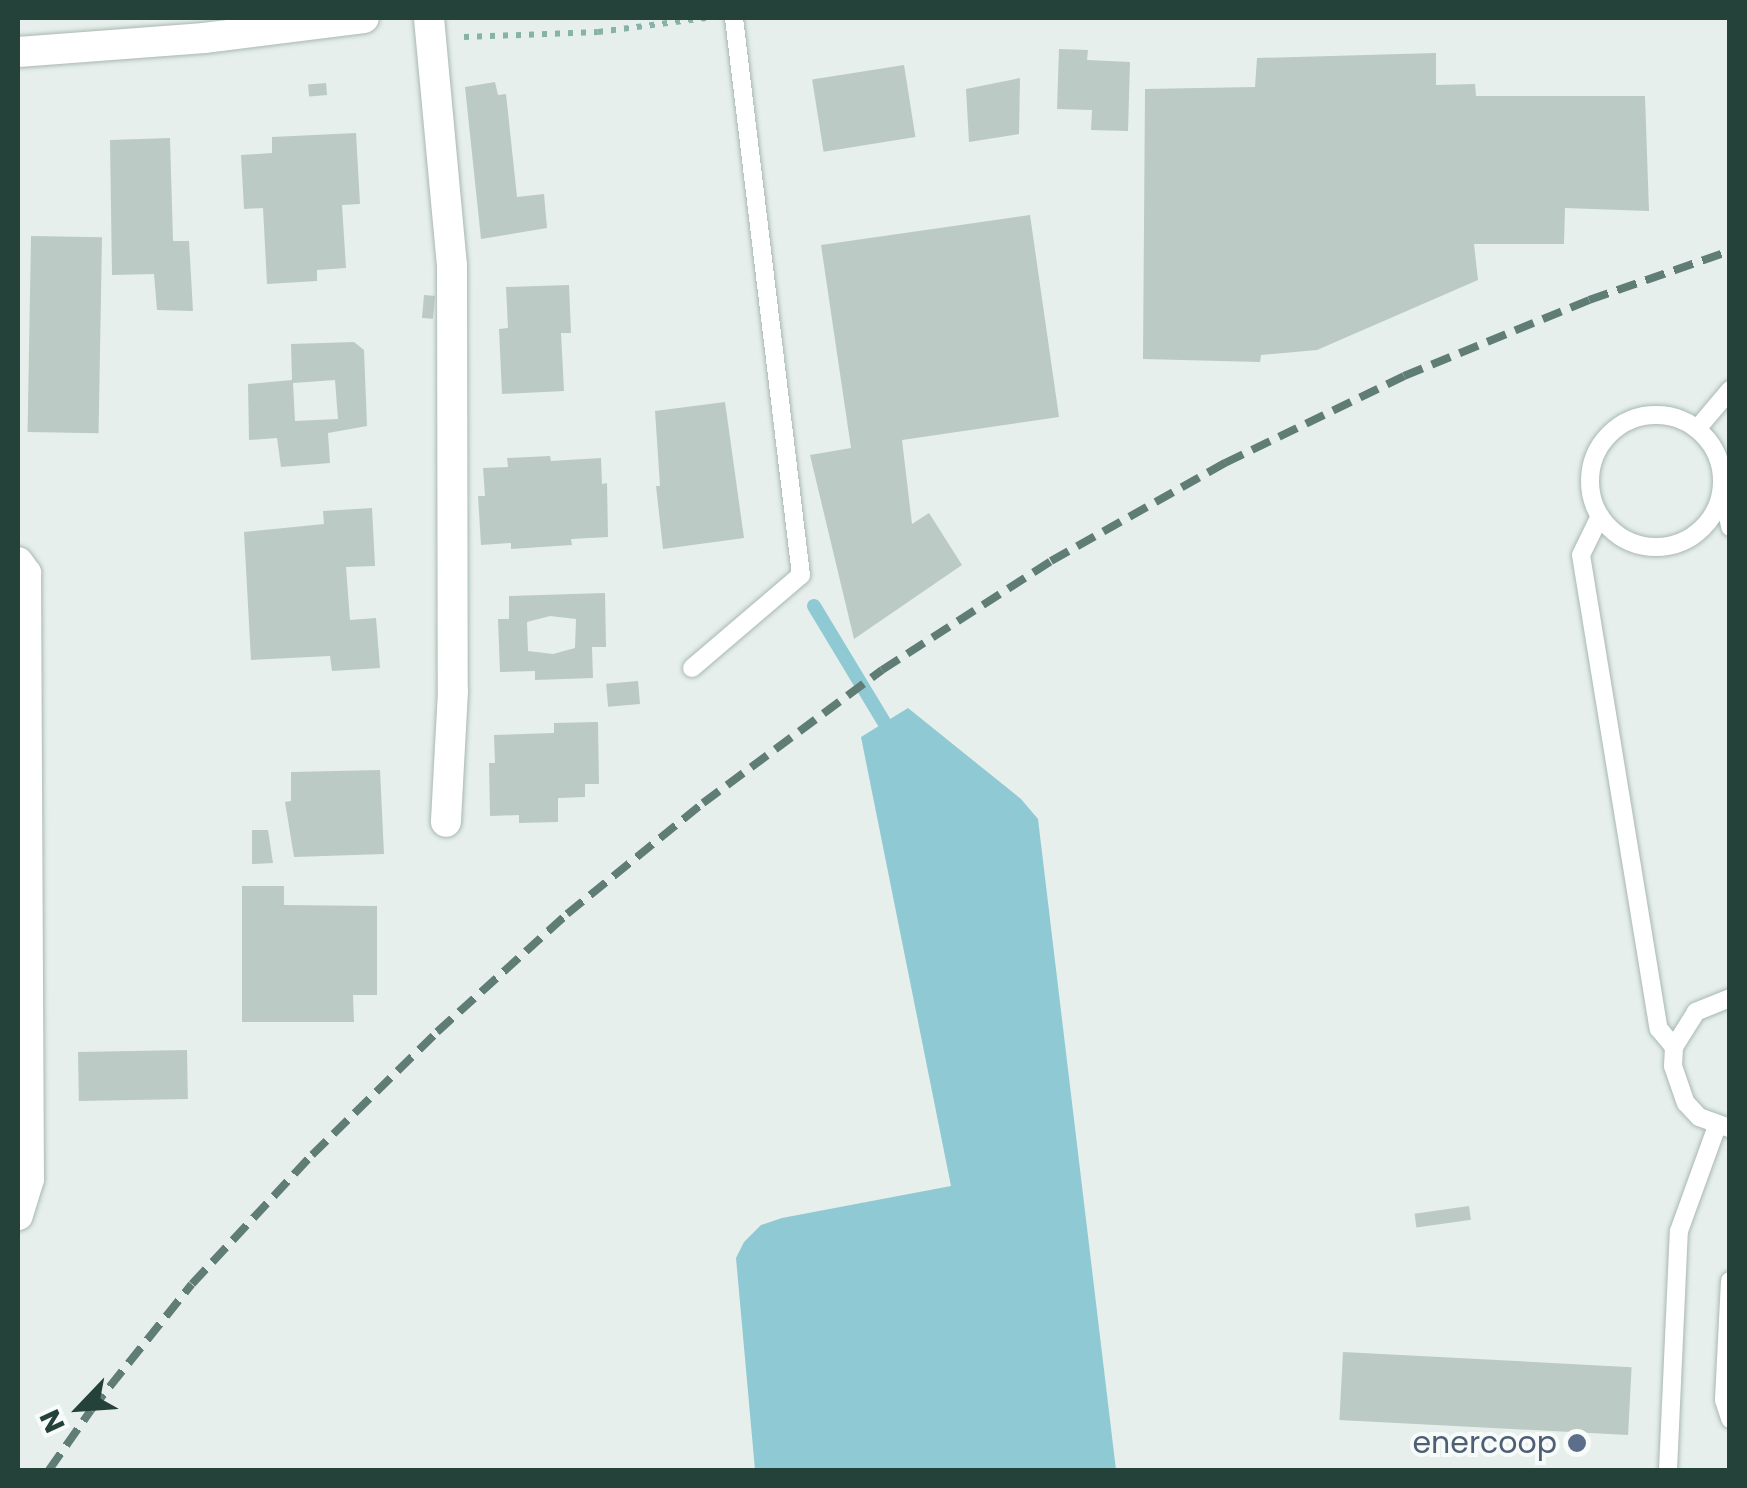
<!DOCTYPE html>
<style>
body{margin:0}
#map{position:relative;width:1747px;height:1488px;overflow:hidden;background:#e6efeb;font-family:Poppins,sans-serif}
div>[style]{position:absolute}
.water>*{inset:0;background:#8ec9d4}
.stream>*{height:14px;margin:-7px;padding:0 7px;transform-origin:7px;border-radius:7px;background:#8ec9d4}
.building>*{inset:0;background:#bbcac4;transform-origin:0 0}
.path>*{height:6px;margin-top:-3px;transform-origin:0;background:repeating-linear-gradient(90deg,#86b3a5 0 5px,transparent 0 13px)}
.roads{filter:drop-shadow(0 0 2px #a8b8b2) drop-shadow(0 0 2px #a8b8b2)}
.service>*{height:18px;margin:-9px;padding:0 9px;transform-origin:9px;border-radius:9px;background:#fff}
.service>.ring{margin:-9px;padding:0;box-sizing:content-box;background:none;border:18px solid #fff;border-radius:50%}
.minor>*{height:30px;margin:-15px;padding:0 15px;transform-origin:15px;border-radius:15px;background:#fff}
.rail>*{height:8px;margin-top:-4px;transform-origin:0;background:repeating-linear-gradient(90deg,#5f7d75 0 20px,transparent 0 30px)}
.dots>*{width:28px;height:28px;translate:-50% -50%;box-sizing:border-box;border:5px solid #f7fbf9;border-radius:50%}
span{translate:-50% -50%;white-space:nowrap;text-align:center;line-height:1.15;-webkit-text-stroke:8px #f7fbf9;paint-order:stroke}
.service-label{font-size:30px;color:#4e5e75}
.right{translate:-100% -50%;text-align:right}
.frame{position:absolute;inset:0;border:20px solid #24423a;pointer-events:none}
.north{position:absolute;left:30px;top:1358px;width:100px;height:100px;-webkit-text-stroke:8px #f7fbf9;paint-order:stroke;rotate:245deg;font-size:28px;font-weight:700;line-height:40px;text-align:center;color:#24423a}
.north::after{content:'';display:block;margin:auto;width:35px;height:45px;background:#24423a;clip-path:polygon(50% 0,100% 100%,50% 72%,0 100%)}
</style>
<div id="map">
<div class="water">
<i style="clip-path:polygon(908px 708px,1021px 799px,1038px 819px,1116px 1470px,755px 1470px,736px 1258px,744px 1242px,761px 1225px,782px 1218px,951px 1186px,861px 737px)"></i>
</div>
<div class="stream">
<i style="left:814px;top:606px;width:135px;rotate:58.9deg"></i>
</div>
<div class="building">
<i style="clip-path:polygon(1059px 49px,1088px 50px,1087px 60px,1130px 62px,1128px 131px,1091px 130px,1092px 110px,1057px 109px)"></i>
<i style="clip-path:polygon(1436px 53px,1436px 85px,1475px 84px,1476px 96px,1645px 96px,1649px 211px,1565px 208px,1564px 244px,1474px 244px,1478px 280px,1317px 350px,1261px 355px,1260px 362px,1143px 359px,1145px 89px,1255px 87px,1257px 58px)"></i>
<i style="left:904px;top:65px;width:73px;height:93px;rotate:81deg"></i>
<i style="clip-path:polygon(1020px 78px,1019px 134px,969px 142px,966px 89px)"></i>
<i style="clip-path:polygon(495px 82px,498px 95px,506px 94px,517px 197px,544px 194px,547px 228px,481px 239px,465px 87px)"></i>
<i style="left:326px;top:83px;width:12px;height:18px;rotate:85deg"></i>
<i style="clip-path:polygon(356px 133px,360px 204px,342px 205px,346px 268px,317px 270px,317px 281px,267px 284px,263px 208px,244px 209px,241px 155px,272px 153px,272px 137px)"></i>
<i style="clip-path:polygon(170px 138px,173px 241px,189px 241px,193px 311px,157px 310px,154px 274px,112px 275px,110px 140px)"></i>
<i style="clip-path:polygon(1030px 215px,1059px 417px,902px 440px,912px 524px,929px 513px,962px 565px,854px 639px,810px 455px,851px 448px,821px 245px)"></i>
<i style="left:31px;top:236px;width:71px;height:196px;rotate:1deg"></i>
<i style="clip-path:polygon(569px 285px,571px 333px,561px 333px,564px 391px,502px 394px,499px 329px,508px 328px,506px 287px)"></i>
<i style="left:424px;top:295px;width:11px;height:23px;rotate:5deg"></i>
<i style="clip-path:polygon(evenodd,354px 342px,364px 350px,367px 426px,328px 433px,330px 463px,281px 467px,277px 438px,249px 440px,248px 384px,292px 380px,291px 344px,354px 342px,335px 380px,338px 419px,295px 421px,293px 383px,335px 380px)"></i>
<i style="clip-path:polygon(725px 402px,744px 538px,663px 549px,656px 486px,660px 486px,655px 411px)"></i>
<i style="clip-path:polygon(550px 456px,551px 461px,601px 458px,602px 484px,607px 483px,608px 537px,571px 539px,572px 545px,511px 549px,511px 543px,481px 545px,478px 496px,485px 496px,483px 468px,508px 467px,507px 458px)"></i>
<i style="clip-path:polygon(372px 508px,375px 566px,346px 567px,350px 620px,376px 618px,380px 668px,332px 671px,330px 656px,251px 660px,244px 532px,324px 524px,323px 511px)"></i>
<i style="clip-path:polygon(evenodd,605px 593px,606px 647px,592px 647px,593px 678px,535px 680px,535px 671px,500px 672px,498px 619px,509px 619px,509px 596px,605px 593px,550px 616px,576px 619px,575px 648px,553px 654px,528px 651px,527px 622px,550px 616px)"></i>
<i style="left:638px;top:681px;width:23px;height:32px;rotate:85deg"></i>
<i style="clip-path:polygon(598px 722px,599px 784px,585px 784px,585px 797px,558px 798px,558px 822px,519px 823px,519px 815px,490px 816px,489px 763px,495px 763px,494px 735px,554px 733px,554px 723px)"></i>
<i style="clip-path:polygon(380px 770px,384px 854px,294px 857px,285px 802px,291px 801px,291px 772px)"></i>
<i style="clip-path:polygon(252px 830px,268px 830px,273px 863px,252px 864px)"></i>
<i style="clip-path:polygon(242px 886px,284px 886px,284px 905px,377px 906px,377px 995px,353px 995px,354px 1022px,242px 1022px)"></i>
<i style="left:187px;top:1050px;width:49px;height:109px;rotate:89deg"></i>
<i style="left:1469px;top:1206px;width:14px;height:55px;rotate:82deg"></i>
<i style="left:1343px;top:1352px;width:289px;height:68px;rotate:3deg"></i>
</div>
<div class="path">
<i style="left:464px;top:37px;width:134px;rotate:-2.1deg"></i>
<i style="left:598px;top:32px;width:109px;rotate:-7.4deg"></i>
</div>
<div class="roads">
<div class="service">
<i class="ring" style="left:1590px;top:415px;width:114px;height:114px"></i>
<i style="left:1697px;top:429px;width:51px;rotate:-49.8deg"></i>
<i style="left:1723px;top:493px;width:35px;rotate:78deg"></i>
<i style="left:1600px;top:516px;width:43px;rotate:116deg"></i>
<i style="left:1581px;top:555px;width:480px;rotate:80.7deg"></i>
<i style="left:1659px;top:1029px;width:23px;rotate:50deg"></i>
<i style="left:692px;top:668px;width:143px;rotate:-40.5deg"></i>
<i style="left:801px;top:575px;width:561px;rotate:-96.86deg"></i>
<i style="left:1730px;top:998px;width:37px;rotate:158deg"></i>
<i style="left:1696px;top:1012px;width:41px;rotate:122.2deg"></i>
<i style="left:1674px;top:1047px;width:19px;rotate:93deg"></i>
<i style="left:1673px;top:1066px;width:39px;rotate:71deg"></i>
<i style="left:1686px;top:1103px;width:19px;rotate:47deg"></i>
<i style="left:1699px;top:1117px;width:33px;rotate:20deg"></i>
<i style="left:1730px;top:1281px;width:119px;rotate:92.9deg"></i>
<i style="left:1724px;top:1400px;width:20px;rotate:72deg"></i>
<i style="left:1668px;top:1470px;width:239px;rotate:-87.4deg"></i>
<i style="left:1679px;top:1231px;width:112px;rotate:-70.1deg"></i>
</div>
<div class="minor">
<i style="left:429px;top:18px;width:249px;rotate:84.7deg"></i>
<i style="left:452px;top:266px;width:425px;rotate:89.9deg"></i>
<i style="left:453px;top:691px;width:131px;rotate:93.1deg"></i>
<i style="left:18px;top:52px;width:187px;rotate:-4.3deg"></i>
<i style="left:204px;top:38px;width:161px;rotate:-7.1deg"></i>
<i style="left:18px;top:562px;width:14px;rotate:54deg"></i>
<i style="left:26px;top:573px;width:606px;rotate:89.72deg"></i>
<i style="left:29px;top:1179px;width:38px;rotate:107deg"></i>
</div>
</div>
<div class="rail">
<i style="left:49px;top:1470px;width:73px;rotate:-55deg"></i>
<i style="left:91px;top:1410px;width:161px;rotate:-51.3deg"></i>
<i style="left:192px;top:1284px;width:176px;rotate:-47.1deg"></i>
<i style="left:312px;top:1155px;width:175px;rotate:-44.5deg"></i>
<i style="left:437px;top:1032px;width:176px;rotate:-42.2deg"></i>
<i style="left:567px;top:914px;width:176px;rotate:-39.2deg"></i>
<i style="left:703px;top:803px;width:223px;rotate:-36.6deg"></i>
<i style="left:882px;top:670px;width:201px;rotate:-32.8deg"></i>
<i style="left:1051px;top:561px;width:200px;rotate:-29.4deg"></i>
<i style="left:1225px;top:463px;width:199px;rotate:-25.9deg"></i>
<i style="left:1404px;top:376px;width:200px;rotate:-22.3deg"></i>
<i style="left:1589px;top:300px;width:149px;rotate:-19.2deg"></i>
</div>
<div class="dots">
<i style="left:1577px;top:1443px;background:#5c6f8a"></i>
</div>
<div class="service-label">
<span class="right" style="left:1557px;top:1443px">enercoop</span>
</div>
<div class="frame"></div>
<div class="north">N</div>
</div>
